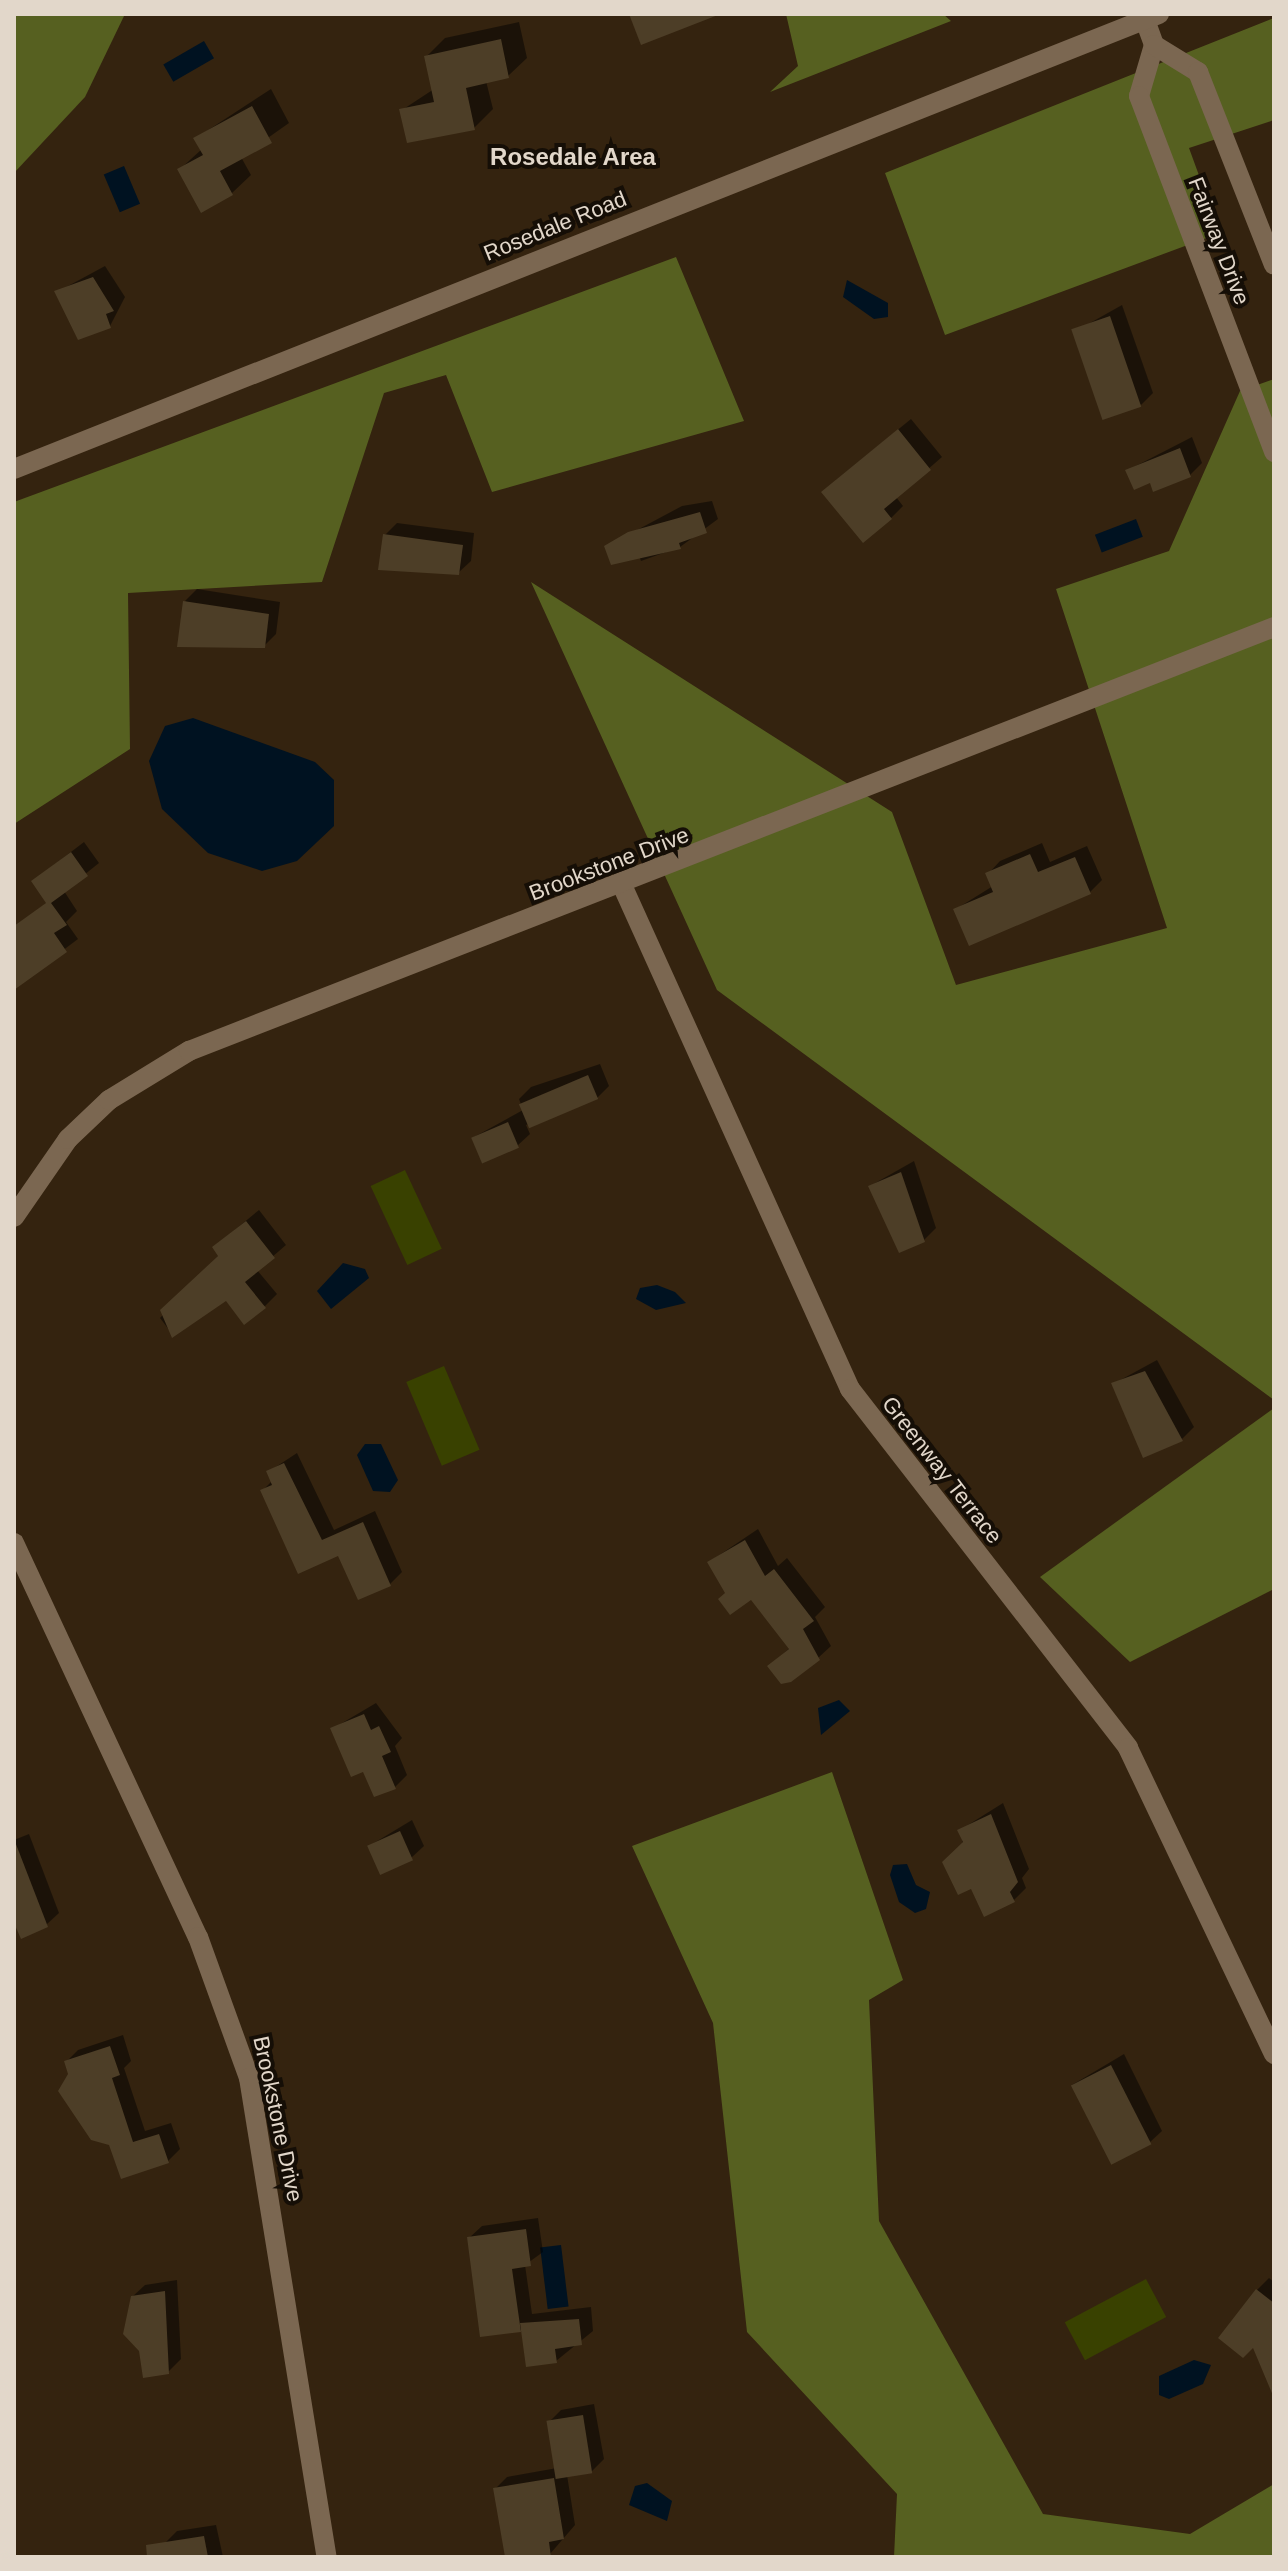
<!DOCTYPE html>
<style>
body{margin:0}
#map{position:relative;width:1288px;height:2571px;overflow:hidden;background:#34230f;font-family:Helvetica,sans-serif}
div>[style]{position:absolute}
.green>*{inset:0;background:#394100;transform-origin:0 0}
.forest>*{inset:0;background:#566020}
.water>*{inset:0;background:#001221;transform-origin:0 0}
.shadow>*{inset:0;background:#0007}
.building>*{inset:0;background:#4d3e27;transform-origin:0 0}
.minor>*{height:20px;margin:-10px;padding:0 10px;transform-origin:10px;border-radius:10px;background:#7b6751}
.tertiary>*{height:20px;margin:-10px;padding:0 10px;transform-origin:10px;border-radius:10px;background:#7b6751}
span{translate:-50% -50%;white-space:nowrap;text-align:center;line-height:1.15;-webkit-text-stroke:8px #150e06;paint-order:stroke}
.street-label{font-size:22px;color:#e2d7ca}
.neighbourhood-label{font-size:24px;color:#e2d7ca;font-weight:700}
.frame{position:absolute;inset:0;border:16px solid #e2d7ca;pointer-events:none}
</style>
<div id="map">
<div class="green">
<i style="left:405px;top:1170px;width:87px;height:38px;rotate:65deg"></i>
<i style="left:444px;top:1366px;width:91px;height:41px;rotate:67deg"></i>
<i style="left:1146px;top:2279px;width:43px;height:92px;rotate:62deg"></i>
</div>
<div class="forest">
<i style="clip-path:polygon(14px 14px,125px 14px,85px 97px,14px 173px)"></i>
<i style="clip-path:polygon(786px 14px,943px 14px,951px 21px,770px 92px,798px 66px)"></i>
<i style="clip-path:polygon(1274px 18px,1274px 120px,1189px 148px,1220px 233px,945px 335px,885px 173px)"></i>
<i style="clip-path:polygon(676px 257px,744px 421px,492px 492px,446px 375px,384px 393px,322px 582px,128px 593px,130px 749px,14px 824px,14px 502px)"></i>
<i style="clip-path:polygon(1274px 379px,1274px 1400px,717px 990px,531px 582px,892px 812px,956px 985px,1167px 928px,1056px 589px,1169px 551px,1240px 391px)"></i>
<i style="clip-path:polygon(1274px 1408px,1274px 1589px,1130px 1662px,1040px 1577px)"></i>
<i style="clip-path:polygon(832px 1772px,903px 1980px,869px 2000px,879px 2221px,1043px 2514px,1190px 2534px,1274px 2484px,1274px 2557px,894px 2557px,897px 2494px,747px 2332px,713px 2023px,632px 1846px)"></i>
</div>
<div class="water">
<i style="left:204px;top:41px;width:20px;height:47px;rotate:60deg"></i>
<i style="left:124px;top:166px;width:41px;height:22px;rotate:67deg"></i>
<i style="clip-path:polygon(847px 280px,888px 303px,888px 317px,874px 319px,843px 297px)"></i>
<i style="left:1136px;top:519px;width:19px;height:44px;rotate:69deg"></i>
<i style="clip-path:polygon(193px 718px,315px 762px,334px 780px,334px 826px,297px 861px,262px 871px,208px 853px,162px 809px,149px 761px,165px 726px)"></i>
<i style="clip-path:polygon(343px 1263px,365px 1269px,369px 1278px,331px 1309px,317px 1291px)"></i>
<i style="clip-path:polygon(657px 1285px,675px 1292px,686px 1303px,656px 1310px,636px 1299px,640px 1288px)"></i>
<i style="clip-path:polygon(365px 1444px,381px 1444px,398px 1480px,390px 1492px,373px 1491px,357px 1455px)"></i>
<i style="clip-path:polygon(839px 1700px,850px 1711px,821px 1735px,818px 1708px)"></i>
<i style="clip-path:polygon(907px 1864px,916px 1885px,930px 1892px,926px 1909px,915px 1913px,899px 1902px,890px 1875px,893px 1865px)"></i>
<i style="left:561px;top:2245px;width:62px;height:21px;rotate:83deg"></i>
<i style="clip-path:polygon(1194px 2360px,1211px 2365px,1203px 2384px,1169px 2399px,1159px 2395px,1159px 2376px)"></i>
<i style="clip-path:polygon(647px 2483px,672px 2501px,667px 2521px,629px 2505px,635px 2486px)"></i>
</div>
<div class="shadow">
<i style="clip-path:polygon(519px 22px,527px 58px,508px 76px,486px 81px,493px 109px,474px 128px,402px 110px,434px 89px,427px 56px,445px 38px)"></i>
<i style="clip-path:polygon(271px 89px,289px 123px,241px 157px,251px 175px,232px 193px,201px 210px,179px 170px,202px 149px,196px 138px)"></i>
<i style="clip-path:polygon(105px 266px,125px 297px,110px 326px,57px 292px)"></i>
<i style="clip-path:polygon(1122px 305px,1153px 393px,1141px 405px,1074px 332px)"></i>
<i style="clip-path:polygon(911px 419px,942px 457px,896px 497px,903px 506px,891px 518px,836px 480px)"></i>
<i style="clip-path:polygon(1192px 437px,1202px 463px,1190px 475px,1151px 481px,1128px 470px)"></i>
<i style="clip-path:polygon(712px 501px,718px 519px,680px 547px,641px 561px,638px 553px,607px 546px,682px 506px)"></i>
<i style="clip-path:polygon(397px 523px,474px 533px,471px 561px,458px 573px,385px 535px)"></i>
<i style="clip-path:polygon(197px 589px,280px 602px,276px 634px,264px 646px,185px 601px)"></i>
<i style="clip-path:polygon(84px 842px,99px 863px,64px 891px,77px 911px,66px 922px,78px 939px,14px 987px,14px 928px,48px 902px,33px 881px)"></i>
<i style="clip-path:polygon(1042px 843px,1050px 862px,1087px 846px,1102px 880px,1089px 893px,956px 909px,993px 886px,988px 874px,1000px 861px)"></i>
<i style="clip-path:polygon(600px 1064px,609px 1086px,597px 1098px,526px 1125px,530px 1134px,517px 1146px,474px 1137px,523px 1110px,519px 1099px,531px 1087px)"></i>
<i style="clip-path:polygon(914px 1161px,936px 1228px,924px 1240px,870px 1186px)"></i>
<i style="clip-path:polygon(259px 1210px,286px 1245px,257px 1270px,277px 1294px,265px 1306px,226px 1299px,173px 1335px,160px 1318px,220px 1254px,214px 1247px)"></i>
<i style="clip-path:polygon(1157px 1360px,1194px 1427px,1182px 1439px,1113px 1384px)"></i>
<i style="clip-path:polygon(297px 1453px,334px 1530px,375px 1511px,402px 1572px,390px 1584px,339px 1553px,299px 1571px,263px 1490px,272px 1481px,268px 1472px)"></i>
<i style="clip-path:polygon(758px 1529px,778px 1566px,787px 1558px,825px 1607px,815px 1617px,831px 1646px,818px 1658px,769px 1666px,791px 1647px,751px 1597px,727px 1593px,709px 1562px)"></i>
<i style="clip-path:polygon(376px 1703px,402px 1738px,395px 1746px,407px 1775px,395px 1787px,364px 1769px,332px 1729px)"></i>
<i style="clip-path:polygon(1003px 1803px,1029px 1869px,1022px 1878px,1026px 1888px,1014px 1900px,972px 1886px,960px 1830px)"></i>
<i style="clip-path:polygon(412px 1820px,424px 1846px,411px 1858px,369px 1846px)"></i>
<i style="clip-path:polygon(29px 1834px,59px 1913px,46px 1925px,14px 1915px,14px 1840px)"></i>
<i style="clip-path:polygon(123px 2035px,131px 2061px,124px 2068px,145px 2131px,171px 2123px,180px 2149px,168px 2161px,111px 2143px,70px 2075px,66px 2062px,78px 2050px)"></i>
<i style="clip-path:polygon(1124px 2054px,1162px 2131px,1149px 2143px,1072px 2085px)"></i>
<i style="clip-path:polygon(538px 2218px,543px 2252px,525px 2265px,532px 2314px,591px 2307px,593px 2331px,556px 2361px,520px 2330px,469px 2238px,482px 2226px)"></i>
<i style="clip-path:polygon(1269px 2278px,1274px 2282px,1274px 2378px,1257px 2290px)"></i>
<i style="clip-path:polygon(177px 2280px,181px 2359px,168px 2372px,132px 2297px,145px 2285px)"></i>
<i style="clip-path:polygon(594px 2404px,604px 2459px,592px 2471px,567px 2475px,575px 2525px,550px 2554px,507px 2557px,495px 2489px,507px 2477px,557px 2468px,549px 2422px,561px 2410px)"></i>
<i style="clip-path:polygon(216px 2525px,223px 2557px,167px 2557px,165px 2543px,177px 2531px)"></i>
</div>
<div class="building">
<i style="clip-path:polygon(629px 14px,718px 14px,718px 15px,641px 45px)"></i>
<i style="clip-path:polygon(501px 39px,509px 78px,466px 88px,475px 130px,407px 143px,399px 109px,434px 102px,424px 56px)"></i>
<i style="clip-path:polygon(252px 106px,272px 143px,220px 171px,233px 195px,201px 213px,177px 169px,203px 155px,193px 138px)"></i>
<i style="clip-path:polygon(93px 277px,114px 311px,106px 314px,111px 328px,78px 340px,54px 291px)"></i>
<i style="left:1110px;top:316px;width:96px;height:41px;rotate:71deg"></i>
<i style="clip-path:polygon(898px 429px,931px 470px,884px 509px,892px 519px,863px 543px,821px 492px)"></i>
<i style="clip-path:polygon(1180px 448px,1191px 477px,1153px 492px,1150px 483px,1134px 490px,1125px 470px)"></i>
<i style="clip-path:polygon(700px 512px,707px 533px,679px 543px,681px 549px,611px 565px,604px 546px,628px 532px)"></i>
<i style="clip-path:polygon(383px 534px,463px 545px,459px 575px,378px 570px)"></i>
<i style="clip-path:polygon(183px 601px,269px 614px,265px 648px,177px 647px)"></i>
<i style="clip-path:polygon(71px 852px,88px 876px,51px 903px,67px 925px,54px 933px,67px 952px,14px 990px,14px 926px,46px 903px,31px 881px)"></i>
<i style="clip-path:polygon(1030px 854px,1038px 872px,1075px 857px,1091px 894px,969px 946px,953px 909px,993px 892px,985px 873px)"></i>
<i style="left:588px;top:1075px;width:26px;height:75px;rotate:67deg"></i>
<i style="left:508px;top:1122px;width:28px;height:40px;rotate:67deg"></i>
<i style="clip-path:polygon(901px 1172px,925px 1242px,899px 1253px,868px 1186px)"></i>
<i style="clip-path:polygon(246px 1221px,275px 1258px,245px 1282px,266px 1308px,244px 1325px,226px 1301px,172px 1338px,160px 1310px,218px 1256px,212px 1247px)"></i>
<i style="clip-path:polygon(1145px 1371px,1183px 1441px,1143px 1458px,1111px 1383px)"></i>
<i style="clip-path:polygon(284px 1463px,322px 1540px,363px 1522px,391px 1586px,358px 1600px,338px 1556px,298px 1574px,260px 1490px,272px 1485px,266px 1471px)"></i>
<i style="clip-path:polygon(745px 1540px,765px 1576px,774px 1569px,814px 1621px,803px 1629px,820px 1660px,791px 1682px,781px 1684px,767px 1666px,789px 1649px,751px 1600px,730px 1615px,718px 1599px,725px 1593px,707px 1562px)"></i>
<i style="clip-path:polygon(364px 1714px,371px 1730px,379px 1726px,391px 1752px,382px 1756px,396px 1789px,374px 1797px,363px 1772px,351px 1777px,330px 1728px)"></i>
<i style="clip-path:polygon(991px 1814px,1018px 1882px,1010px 1892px,1015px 1902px,984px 1917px,971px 1889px,958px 1895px,942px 1862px,963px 1842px,957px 1830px)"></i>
<i style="left:400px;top:1831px;width:32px;height:36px;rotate:66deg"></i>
<i style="clip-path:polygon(14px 1839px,48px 1927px,21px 1939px,14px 1923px)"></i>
<i style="clip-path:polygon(110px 2046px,120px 2075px,112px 2078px,133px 2142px,159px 2134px,169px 2163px,121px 2179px,109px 2145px,91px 2140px,58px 2091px,68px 2074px,64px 2061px)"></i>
<i style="left:1111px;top:2065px;width:89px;height:45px;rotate:63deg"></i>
<i style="clip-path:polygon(526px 2229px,531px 2266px,512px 2269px,521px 2332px,480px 2337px,467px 2237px)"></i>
<i style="clip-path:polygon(1256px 2289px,1274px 2303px,1274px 2398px,1253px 2348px,1243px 2358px,1218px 2338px)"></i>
<i style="clip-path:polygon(165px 2291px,169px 2374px,143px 2378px,139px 2351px,123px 2334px,131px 2296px)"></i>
<i style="clip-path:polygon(579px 2319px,582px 2345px,555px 2349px,557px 2363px,526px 2367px,520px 2323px)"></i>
<i style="left:583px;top:2415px;width:59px;height:37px;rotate:81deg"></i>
<i style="clip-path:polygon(554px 2478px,564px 2539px,549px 2542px,551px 2557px,505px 2557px,493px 2488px)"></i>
<i style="clip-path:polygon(204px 2536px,208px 2557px,147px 2557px,146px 2545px)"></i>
</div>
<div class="minor">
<i style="left:1145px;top:20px;width:27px;rotate:70deg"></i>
<i style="left:1154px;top:45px;width:53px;rotate:106.4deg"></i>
<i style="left:1139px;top:96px;width:381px;rotate:69.2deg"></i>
<i style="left:1154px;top:45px;width:52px;rotate:31.5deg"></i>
<i style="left:1198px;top:72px;width:207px;rotate:68.5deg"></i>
<i style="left:622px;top:885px;width:553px;rotate:65.66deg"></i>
<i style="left:850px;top:1389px;width:454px;rotate:52.2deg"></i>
<i style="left:1128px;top:1748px;width:339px;rotate:64.5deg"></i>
<i style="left:14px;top:1217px;width:95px;rotate:-55.3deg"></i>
<i style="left:68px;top:1139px;width:57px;rotate:-43.6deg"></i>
<i style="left:109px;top:1100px;width:94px;rotate:-31.5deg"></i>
<i style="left:189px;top:1051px;width:1165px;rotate:-21.34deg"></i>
<i style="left:14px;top:1543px;width:435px;rotate:65deg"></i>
<i style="left:198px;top:1937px;width:150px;rotate:70.1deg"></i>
<i style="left:249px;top:2078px;width:485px;rotate:80.8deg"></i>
</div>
<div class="tertiary">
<i style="left:14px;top:469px;width:1232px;rotate:-21.67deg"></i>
</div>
<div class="street-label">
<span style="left:555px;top:226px;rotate:-22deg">Rosedale Road</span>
<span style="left:1219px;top:241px;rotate:69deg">Fairway Drive</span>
<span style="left:609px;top:864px;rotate:-21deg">Brookstone Drive</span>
<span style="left:942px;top:1470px;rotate:52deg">Greenway Terrace</span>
<span style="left:278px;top:2119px;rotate:78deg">Brookstone Drive</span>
</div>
<div class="neighbourhood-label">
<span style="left:573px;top:157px">Rosedale Area</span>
</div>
<div class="frame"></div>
</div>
